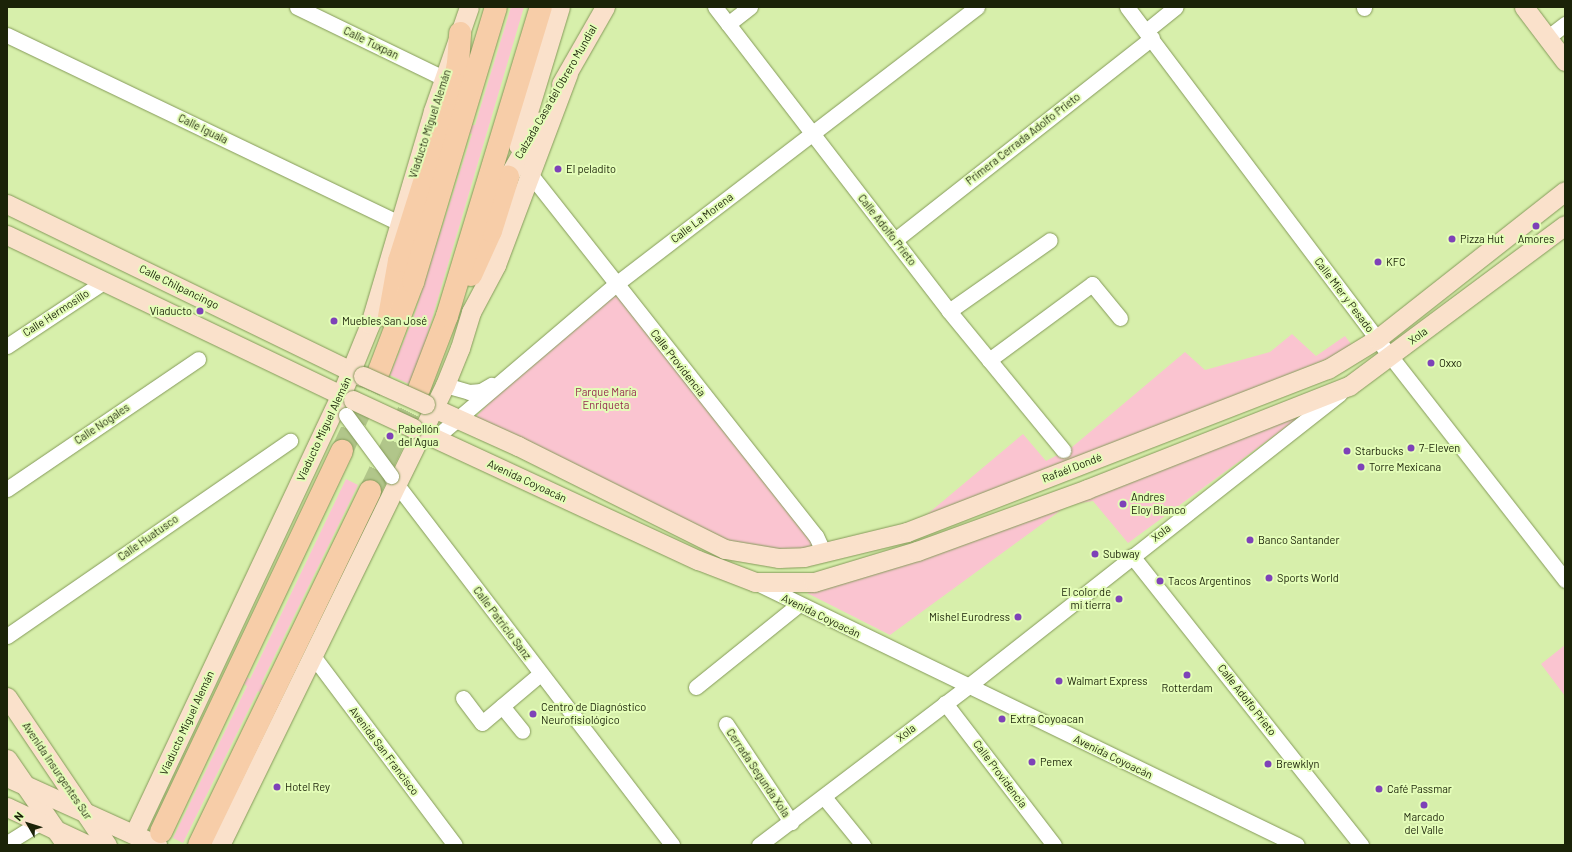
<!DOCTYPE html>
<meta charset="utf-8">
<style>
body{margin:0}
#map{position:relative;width:1572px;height:852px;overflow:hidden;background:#d7efab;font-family:Barlow,sans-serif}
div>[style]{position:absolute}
.green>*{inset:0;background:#fac4d0}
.highway-tunnel>*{height:22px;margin-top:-11px;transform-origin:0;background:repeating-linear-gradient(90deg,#b1c68a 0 22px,transparent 0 33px)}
.roads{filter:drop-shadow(0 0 1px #859a5a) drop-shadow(0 0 1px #859a5a)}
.minor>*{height:15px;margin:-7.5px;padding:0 7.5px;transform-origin:7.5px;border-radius:7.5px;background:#fff}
.major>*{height:19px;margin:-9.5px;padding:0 9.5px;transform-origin:9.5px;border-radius:9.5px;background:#fae1cb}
.highway>*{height:22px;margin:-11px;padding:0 11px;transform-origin:11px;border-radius:11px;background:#f7cda8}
.bridges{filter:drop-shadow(0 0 1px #859a5a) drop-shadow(0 0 1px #859a5a)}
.minor-bridge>*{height:15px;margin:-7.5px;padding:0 7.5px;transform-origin:7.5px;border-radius:7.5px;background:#fff}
.major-bridge>*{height:19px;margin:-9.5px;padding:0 9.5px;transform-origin:9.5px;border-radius:9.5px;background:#fae1cb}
.dots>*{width:11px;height:11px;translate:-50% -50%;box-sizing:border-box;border:2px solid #e4fdb8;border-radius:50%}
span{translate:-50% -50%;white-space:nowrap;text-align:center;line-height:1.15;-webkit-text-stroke:4px #e4fdb8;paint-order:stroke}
.street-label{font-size:11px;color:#1b2308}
.poi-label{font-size:11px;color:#1b2308}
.left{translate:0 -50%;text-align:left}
.right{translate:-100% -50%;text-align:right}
.park-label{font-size:11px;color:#94284e}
.frame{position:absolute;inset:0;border:8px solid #1b2308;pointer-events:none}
.north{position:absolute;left:8px;top:804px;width:40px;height:40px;-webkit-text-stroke:3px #e4fdb8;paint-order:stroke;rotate:309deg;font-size:11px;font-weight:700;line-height:16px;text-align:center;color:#1b2308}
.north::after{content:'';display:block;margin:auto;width:14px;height:18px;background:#1b2308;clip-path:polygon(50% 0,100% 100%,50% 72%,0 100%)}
</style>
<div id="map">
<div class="green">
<i style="clip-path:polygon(511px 7px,524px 7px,424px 346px,409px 384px,390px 375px,414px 316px,472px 134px,469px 133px,472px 125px,475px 125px)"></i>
<i style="clip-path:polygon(616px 288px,818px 548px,788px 551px,714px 538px,474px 419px,500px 391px)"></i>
<i style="clip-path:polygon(1292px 334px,1316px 356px,1345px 336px,1354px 348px,912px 527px,1023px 434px,1046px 461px,1071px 448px,1185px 352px,1205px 370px,1270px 352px)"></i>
<i style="clip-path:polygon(1316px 405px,1128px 543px,1093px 501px,1068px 505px,890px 635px,807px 593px,1096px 491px)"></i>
<i style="clip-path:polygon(346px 479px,358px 485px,261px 684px,265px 686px,261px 693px,258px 691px,183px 843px,173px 838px,247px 686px,244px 684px,247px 677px,250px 679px)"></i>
<i style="clip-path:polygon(1565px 645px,1565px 696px,1541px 664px)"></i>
</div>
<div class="highway-tunnel">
<i style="left:342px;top:451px;width:88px;rotate:-65.2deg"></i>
<i style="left:370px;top:491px;width:113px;rotate:-64.3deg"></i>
</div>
<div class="roads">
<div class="minor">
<i style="left:297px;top:7px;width:165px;rotate:25.9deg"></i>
<i style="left:715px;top:7px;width:384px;rotate:52.4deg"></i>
<i style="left:949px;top:311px;width:180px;rotate:50.6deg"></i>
<i style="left:1127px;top:7px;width:416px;rotate:53deg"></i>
<i style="left:1377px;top:339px;width:306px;rotate:52deg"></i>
<i style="left:1364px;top:8px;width:1px;rotate:-90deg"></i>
<i style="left:728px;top:24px;width:28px;rotate:-38deg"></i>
<i style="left:1146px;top:31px;width:38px;rotate:-39deg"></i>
<i style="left:7px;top:35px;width:436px;rotate:25.6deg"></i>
<i style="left:1547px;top:38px;width:23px;rotate:-38deg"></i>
<i style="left:530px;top:174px;width:461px;rotate:51.7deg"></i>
<i style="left:816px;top:536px;width:19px;rotate:65deg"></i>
<i style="left:895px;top:240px;width:327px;rotate:-38.2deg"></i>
<i style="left:949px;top:311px;width:123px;rotate:-35.1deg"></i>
<i style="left:7px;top:346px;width:118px;rotate:-33.6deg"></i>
<i style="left:989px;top:360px;width:128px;rotate:-36.4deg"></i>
<i style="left:1092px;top:284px;width:44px;rotate:50.5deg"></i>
<i style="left:445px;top:385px;width:25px;rotate:16deg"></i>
<i style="left:469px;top:392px;width:12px;rotate:-5deg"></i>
<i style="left:481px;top:391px;width:12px;rotate:-31deg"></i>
<i style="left:435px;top:438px;width:238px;rotate:-40.4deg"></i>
<i style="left:616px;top:284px;width:455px;rotate:-37.5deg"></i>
<i style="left:391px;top:477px;width:463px;rotate:52.6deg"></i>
<i style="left:7px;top:489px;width:231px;rotate:-34.2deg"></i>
<i style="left:1132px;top:556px;width:369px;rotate:51.6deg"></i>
<i style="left:755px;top:582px;width:602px;rotate:25.88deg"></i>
<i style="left:7px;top:636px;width:344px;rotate:-34.6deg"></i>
<i style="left:313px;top:656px;width:236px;rotate:53.1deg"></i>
<i style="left:696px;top:687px;width:131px;rotate:-38.8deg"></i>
<i style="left:463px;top:698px;width:31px;rotate:53deg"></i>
<i style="left:482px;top:723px;width:76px;rotate:-40.2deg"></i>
<i style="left:945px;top:703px;width:179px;rotate:52.5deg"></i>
<i style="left:502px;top:706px;width:32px;rotate:51deg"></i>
<i style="left:726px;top:724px;width:118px;rotate:56.4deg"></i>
<i style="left:824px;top:797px;width:62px;rotate:50.9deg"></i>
<i style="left:7px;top:843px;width:40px;rotate:-32deg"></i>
<i style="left:759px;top:845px;width:261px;rotate:-37.2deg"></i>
<i style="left:967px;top:687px;width:474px;rotate:-38.2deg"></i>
</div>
<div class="major">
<i style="left:1524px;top:7px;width:68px;rotate:52.8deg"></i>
<i style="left:561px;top:84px;width:89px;rotate:-60.3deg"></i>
<i style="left:518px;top:145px;width:144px;rotate:-73.1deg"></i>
<i style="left:508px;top:177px;width:64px;rotate:-60.3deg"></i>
<i style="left:7px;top:204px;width:394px;rotate:25.9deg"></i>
<i style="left:7px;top:235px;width:382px;rotate:25.6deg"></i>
<i style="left:425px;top:404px;width:102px;rotate:24.3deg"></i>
<i style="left:518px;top:446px;width:231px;rotate:26.5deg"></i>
<i style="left:725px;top:549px;width:55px;rotate:9.5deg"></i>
<i style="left:779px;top:558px;width:25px;rotate:-2deg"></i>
<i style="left:804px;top:557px;width:106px;rotate:-13.6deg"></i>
<i style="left:907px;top:532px;width:451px;rotate:-21.2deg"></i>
<i style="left:1328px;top:369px;width:57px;rotate:-31.5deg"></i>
<i style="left:1377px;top:339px;width:239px;rotate:-38.2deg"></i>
<i style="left:413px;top:428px;width:314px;rotate:24.9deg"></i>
<i style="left:698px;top:560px;width:61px;rotate:21.1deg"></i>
<i style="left:755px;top:582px;width:59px"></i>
<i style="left:814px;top:582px;width:108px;rotate:-16.8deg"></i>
<i style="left:917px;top:551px;width:181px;rotate:-20deg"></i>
<i style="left:1087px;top:489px;width:282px;rotate:-21.5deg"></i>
<i style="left:1349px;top:386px;width:269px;rotate:-36.7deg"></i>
<i style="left:7px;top:697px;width:179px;rotate:56deg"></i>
<i style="left:7px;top:759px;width:104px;rotate:55.5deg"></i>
<i style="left:7px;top:777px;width:165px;rotate:24.4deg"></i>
<i style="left:7px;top:807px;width:89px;rotate:25.1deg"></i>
<i style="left:134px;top:834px;width:485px;rotate:-64.8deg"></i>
<i style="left:341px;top:395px;width:77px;rotate:-67.8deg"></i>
<i style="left:370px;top:324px;width:222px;rotate:-73.5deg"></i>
<i style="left:433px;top:111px;width:110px;rotate:-70.9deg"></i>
<i style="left:220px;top:845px;width:512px;rotate:-63.94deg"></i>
<i style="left:445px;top:385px;width:40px;rotate:-68deg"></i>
<i style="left:460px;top:348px;width:38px;rotate:-73deg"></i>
<i style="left:471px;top:312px;width:53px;rotate:-62deg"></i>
<i style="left:496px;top:265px;width:205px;rotate:-69.4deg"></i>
</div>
<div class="highway">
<i style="left:471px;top:275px;width:48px;rotate:-65.6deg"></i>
<i style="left:491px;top:231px;width:57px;rotate:-72.5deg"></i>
<i style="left:389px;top:317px;width:57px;rotate:-79.9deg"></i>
<i style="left:399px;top:261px;width:175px;rotate:-72.4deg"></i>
<i style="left:452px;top:94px;width:31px;rotate:-79deg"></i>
<i style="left:458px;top:64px;width:31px;rotate:-86deg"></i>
<i style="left:379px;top:371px;width:95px;rotate:-69.1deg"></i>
<i style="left:413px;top:282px;width:287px;rotate:-73.2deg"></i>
<i style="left:419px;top:389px;width:78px;rotate:-69deg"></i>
<i style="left:447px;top:316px;width:323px;rotate:-73.1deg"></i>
<i style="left:161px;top:832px;width:422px;rotate:-64.6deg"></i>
<i style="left:199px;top:845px;width:393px;rotate:-64.2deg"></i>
</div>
</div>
<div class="bridges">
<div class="minor-bridge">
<i style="left:346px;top:415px;width:76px;rotate:53.6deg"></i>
</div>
<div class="major-bridge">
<i style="left:363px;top:376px;width:68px;rotate:24.3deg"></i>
<i style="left:353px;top:400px;width:66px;rotate:25deg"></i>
</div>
</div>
<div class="dots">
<i style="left:558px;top:169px;background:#7e42b8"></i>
<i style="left:1536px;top:226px;background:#7e42b8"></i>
<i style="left:1452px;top:239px;background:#7e42b8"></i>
<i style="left:1378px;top:262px;background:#7e42b8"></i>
<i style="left:200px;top:311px;background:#7e42b8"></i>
<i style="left:334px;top:321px;background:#7e42b8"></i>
<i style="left:1431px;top:363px;background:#7e42b8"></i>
<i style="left:390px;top:436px;background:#7e42b8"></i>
<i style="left:1411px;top:448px;background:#7e42b8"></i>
<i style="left:1347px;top:451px;background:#7e42b8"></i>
<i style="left:1361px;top:467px;background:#7e42b8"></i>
<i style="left:1123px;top:504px;background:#7e42b8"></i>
<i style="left:1250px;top:540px;background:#7e42b8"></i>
<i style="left:1095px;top:554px;background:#7e42b8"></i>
<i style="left:1269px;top:578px;background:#7e42b8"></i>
<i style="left:1160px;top:581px;background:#7e42b8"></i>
<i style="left:1119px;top:599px;background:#7e42b8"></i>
<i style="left:1018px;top:617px;background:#7e42b8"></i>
<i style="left:1187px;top:675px;background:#7e42b8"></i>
<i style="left:1059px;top:681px;background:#7e42b8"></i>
<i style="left:533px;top:714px;background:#7e42b8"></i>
<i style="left:1002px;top:719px;background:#7e42b8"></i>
<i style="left:1032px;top:762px;background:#7e42b8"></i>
<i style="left:1268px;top:764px;background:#7e42b8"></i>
<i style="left:277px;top:787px;background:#7e42b8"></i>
<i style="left:1379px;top:789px;background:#7e42b8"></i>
<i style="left:1424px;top:805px;background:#7e42b8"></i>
</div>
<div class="street-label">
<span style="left:371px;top:43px;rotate:26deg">Calle Tuxpan</span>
<span style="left:556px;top:92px;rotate:-60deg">Calzada Casa del Obrero Mundial</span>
<span style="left:430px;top:124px;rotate:-72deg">Viaducto Miguel Alemán</span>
<span style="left:203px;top:129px;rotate:26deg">Calle Iguala</span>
<span style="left:1023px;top:139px;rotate:-38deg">Primera Cerrada Adolfo Prieto</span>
<span style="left:702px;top:218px;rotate:-37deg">Calle La Morena</span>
<span style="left:887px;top:230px;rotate:52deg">Calle Adolfo Prieto</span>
<span style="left:179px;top:287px;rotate:26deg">Calle Chilpancingo</span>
<span style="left:1344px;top:295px;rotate:53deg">Calle Mier y Pesado</span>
<span style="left:56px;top:313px;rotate:-33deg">Calle Hermosillo</span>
<span style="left:1418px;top:336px;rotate:-37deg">Xola</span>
<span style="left:678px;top:363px;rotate:52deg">Calle Providencia</span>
<span style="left:102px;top:424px;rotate:-34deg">Calle Nogales</span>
<span style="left:324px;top:429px;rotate:-65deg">Viaducto Miguel Alemán</span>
<span style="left:1072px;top:468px;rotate:-21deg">Rafaél Dondé</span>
<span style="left:527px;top:481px;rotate:25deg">Avenida Coyoacán</span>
<span style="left:1161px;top:533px;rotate:-38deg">Xola</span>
<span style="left:148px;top:538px;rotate:-35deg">Calle Huatusco</span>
<span style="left:821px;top:616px;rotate:26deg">Avenida Coyoacán</span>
<span style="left:502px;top:623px;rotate:53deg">Calle Patricio Sanz</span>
<span style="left:1247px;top:700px;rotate:52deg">Calle Adolfo Prieto</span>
<span style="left:187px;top:723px;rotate:-65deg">Viaducto Miguel Alemán</span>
<span style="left:906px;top:733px;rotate:-38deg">Xola</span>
<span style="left:384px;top:751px;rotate:53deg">Avenida San Francisco</span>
<span style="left:1113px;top:757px;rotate:26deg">Avenida Coyoacán</span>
<span style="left:57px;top:771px;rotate:56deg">Avenida Insurgentes Sur</span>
<span style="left:758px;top:773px;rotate:56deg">Cerrada Segunda Xola</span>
<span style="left:1000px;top:774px;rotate:53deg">Calle Providencia</span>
</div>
<div class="poi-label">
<span class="left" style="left:566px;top:169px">El peladito</span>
<span class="left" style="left:1460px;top:239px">Pizza Hut</span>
<span style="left:1536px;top:239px">Amores</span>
<span class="left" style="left:1386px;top:262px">KFC</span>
<span class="right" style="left:192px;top:311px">Viaducto</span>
<span class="left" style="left:342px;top:321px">Muebles San José</span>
<span class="left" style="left:1439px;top:363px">Oxxo</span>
<span class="left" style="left:398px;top:436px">Pabellón<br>del Agua</span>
<span class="left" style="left:1419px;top:448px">7-Eleven</span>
<span class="left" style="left:1355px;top:451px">Starbucks</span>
<span class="left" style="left:1369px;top:467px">Torre Mexicana</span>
<span class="left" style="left:1131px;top:504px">Andres<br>Eloy Blanco</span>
<span class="left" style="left:1258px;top:540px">Banco Santander</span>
<span class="left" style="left:1103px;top:554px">Subway</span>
<span class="left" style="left:1277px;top:578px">Sports World</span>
<span class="left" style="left:1168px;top:581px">Tacos Argentinos</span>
<span class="right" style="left:1111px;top:599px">El color de<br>mi tierra</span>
<span class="right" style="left:1010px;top:617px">Mishel Eurodress</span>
<span class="left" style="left:1067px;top:681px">Walmart Express</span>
<span style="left:1187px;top:688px">Rotterdam</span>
<span class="left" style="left:541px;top:714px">Centro de Diagnóstico<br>Neurofisiológico</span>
<span class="left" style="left:1010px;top:719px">Extra Coyoacan</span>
<span class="left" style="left:1040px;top:762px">Pemex</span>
<span class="left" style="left:1276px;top:764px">Brewklyn</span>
<span class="left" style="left:285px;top:787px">Hotel Rey</span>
<span class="left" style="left:1387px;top:789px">Café Passmar</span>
<span style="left:1424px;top:824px">Marcado<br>del Valle</span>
</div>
<div class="park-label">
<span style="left:606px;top:399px">Parque María<br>Enriqueta</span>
</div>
<div class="frame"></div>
<div class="north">N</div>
</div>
